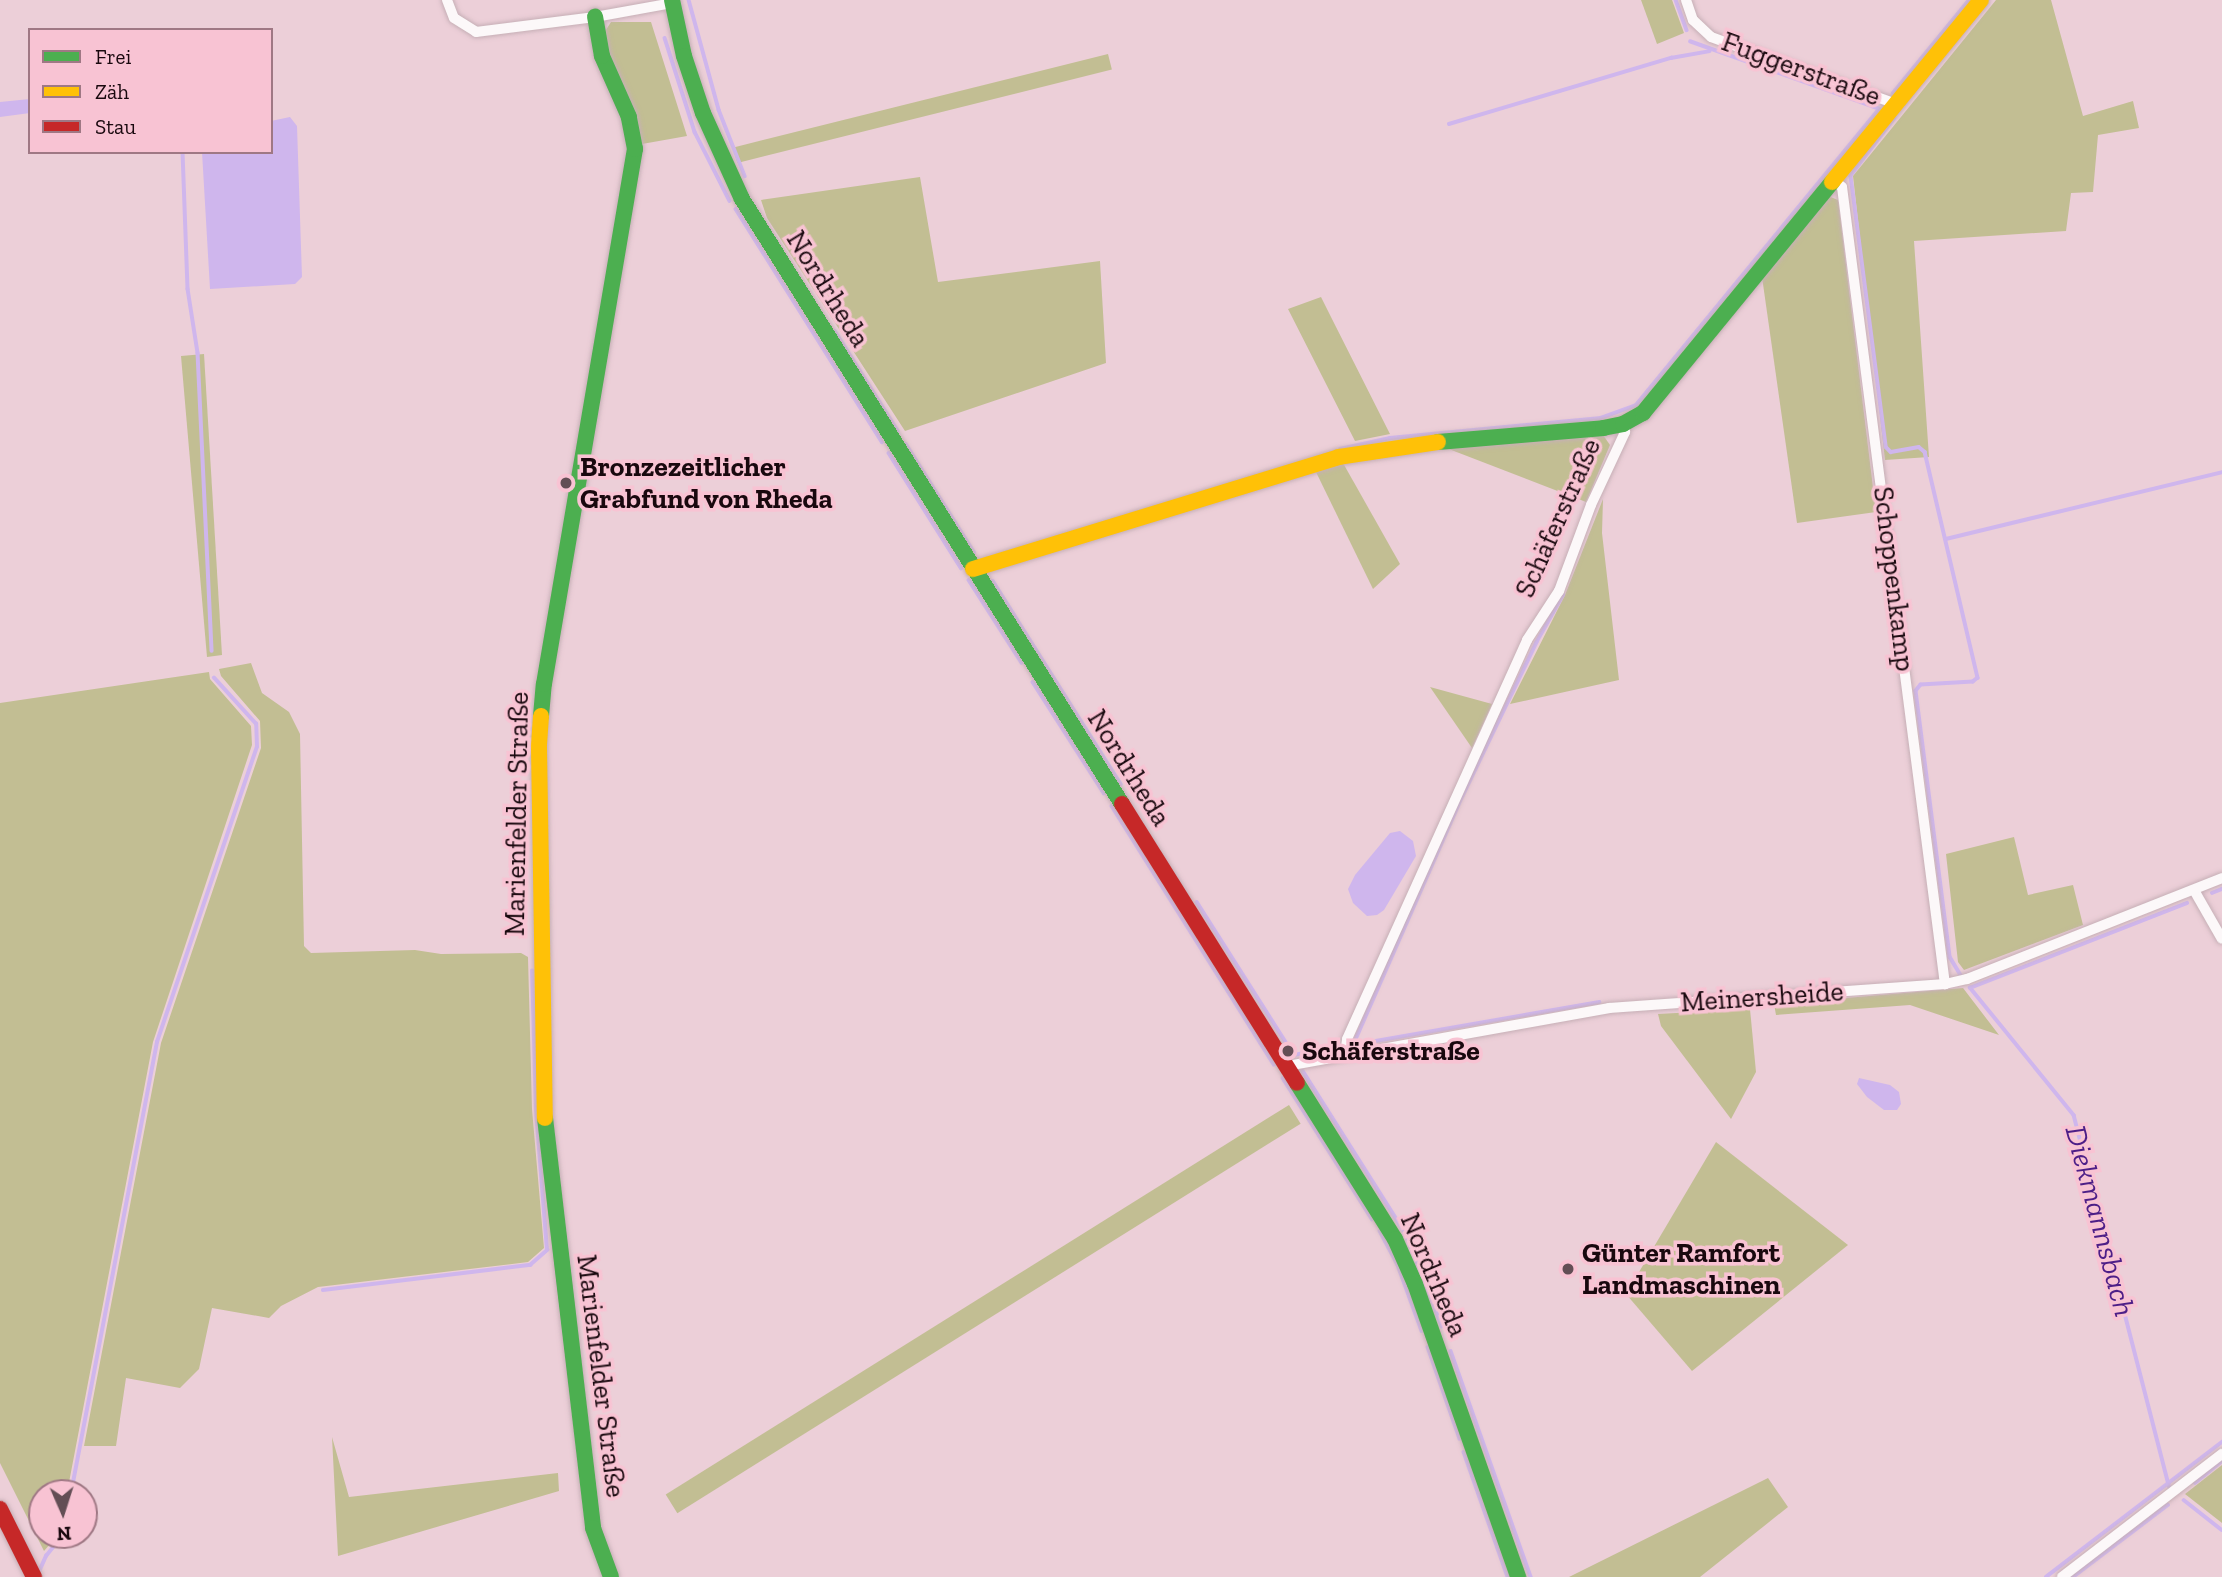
<!DOCTYPE html>
<meta charset="utf-8">
<style>
body{margin:0}
#map{position:relative;width:2222px;height:1577px;overflow:hidden;background:#eccfd8;font-family:"Zilla Slab",serif}
div>[style]{position:absolute}
.green>*{inset:0;background:#c2be93;transform-origin:0 0}
.water>*{inset:0;background:#cfb6ed}
.stream>*{height:3.5px;margin:-1.75px;padding:0 1.75px;transform-origin:1.75px;border-radius:1.75px;background:#cfb6ed}
.roads{filter:drop-shadow(0 0 2px #c6afb6) drop-shadow(0 0 2px #c6afb6)}
.street>*{height:10px;margin:-5px;padding:0 5px;transform-origin:5px;border-radius:5px;background:#fcf8f9}
.fast>*{height:16px;margin:-8px;padding:0 8px;transform-origin:8px;border-radius:8px;background:#4caf50}
.slow>*{height:16px;margin:-8px;padding:0 8px;transform-origin:8px;border-radius:8px;background:#ffc107}
.jam>*{height:16px;margin:-8px;padding:0 8px;transform-origin:8px;border-radius:8px;background:#c62828}
.dots>*{width:19px;height:19px;translate:-50% -50%;box-sizing:border-box;border:4px solid #f8c3d3;border-radius:50%}
span{translate:-50% -50%;white-space:nowrap;text-align:center;line-height:1.15;-webkit-text-stroke:7px #f8c3d3;paint-order:stroke}
.street-label{font-size:28px;color:#19080e}
.poi-label{font-size:28px;color:#19080e;font-weight:700}
.left{translate:0 -50%;text-align:left}
.water-label{font-size:30px;color:#4d1e87;font-style:italic}
.legend{position:absolute;left:28px;top:28px;width:245px;height:126px;box-sizing:border-box;background:#f8c3d3;border:2px solid #9f7884;margin:0;padding:9px 12px;list-style:none;font-size:21px;color:#19080e}
.legend li{display:flex;align-items:center;gap:14px;height:35px}
.legend b{width:35px;border:2px solid #9f7884}
.north{position:absolute;left:28px;top:1479px;width:70px;height:70px;box-sizing:border-box;background:#f8c3d3;border:2px solid #9f7884;border-radius:50%;rotate:177deg;font-size:19px;font-weight:700;line-height:28px;text-align:center;color:#19080e}
.north::after{content:'';display:block;margin:auto;width:24px;height:32px;background:#634e55;clip-path:polygon(50% 0,100% 100%,50% 72%,0 100%)}
</style>
<div id="map">
<div class="green">
<i style="clip-path:polygon(1641px 0,1672px 0,1684px 33px,1657px 44px)"></i>
<i style="clip-path:polygon(1996px 0,2051px 0,2083px 116px,2133px 101px,2139px 128px,2098px 135px,2093px 192px,2071px 193px,2066px 231px,1914px 241px,1929px 457px,1885px 460px,1853px 176px)"></i>
<i style="clip-path:polygon(611px 22px,651px 22px,687px 136px,642px 144px,634px 115px,607px 53px,604px 33px)"></i>
<i style="left:1108px;top:54px;width:16px;height:386px;rotate:76deg"></i>
<i style="clip-path:polygon(920px 177px,938px 282px,1100px 261px,1106px 363px,905px 431px,767px 218px,761px 200px)"></i>
<i style="clip-path:polygon(1828px 196px,1838px 200px,1876px 512px,1797px 523px,1762px 277px)"></i>
<i style="clip-path:polygon(1321px 297px,1332px 319px,1390px 434px,1355px 441px,1288px 309px)"></i>
<i style="clip-path:polygon(204px 354px,222px 655px,207px 657px,181px 356px)"></i>
<i style="clip-path:polygon(1603px 435px,1610px 445px,1586px 502px,1441px 446px)"></i>
<i style="clip-path:polygon(1343px 463px,1400px 564px,1373px 589px,1316px 472px)"></i>
<i style="clip-path:polygon(1603px 499px,1602px 533px,1619px 680px,1510px 704px,1565px 595px)"></i>
<i style="clip-path:polygon(251px 663px,262px 693px,289px 712px,300px 734px,304px 946px,311px 953px,415px 950px,441px 954px,521px 953px,528px 957px,532px 1109px,544px 1248px,528px 1262px,318px 1287px,281px 1306px,269px 1318px,212px 1308px,199px 1369px,180px 1388px,126px 1378px,116px 1446px,84px 1446px,161px 1043px,261px 748px,260px 721px,221px 676px,219px 669px)"></i>
<i style="clip-path:polygon(209px 672px,210px 679px,251px 726px,252px 745px,153px 1042px,67px 1493px,42px 1493px,42px 1535px,58px 1535px,44px 1551px,0 1463px,0 703px)"></i>
<i style="clip-path:polygon(1430px 687px,1492px 704px,1472px 748px)"></i>
<i style="clip-path:polygon(2014px 837px,2028px 895px,2073px 885px,2083px 925px,1964px 970px,1958px 962px,1946px 854px)"></i>
<i style="clip-path:polygon(1963px 988px,1999px 1035px,1910px 1005px,1776px 1015px,1774px 1004px)"></i>
<i style="clip-path:polygon(1750px 1009px,1756px 1072px,1731px 1119px,1661px 1026px,1658px 1014px)"></i>
<i style="left:1289px;top:1105px;width:22px;height:735px;rotate:58deg"></i>
<i style="clip-path:polygon(1716px 1142px,1848px 1245px,1692px 1371px,1626px 1294px)"></i>
<i style="clip-path:polygon(332px 1437px,349px 1497px,558px 1473px,559px 1491px,338px 1556px)"></i>
<i style="clip-path:polygon(2222px 1465px,2222px 1523px,2185px 1494px)"></i>
<i style="clip-path:polygon(1768px 1478px,1788px 1507px,1700px 1577px,1569px 1577px)"></i>
</div>
<div class="water">
<i style="clip-path:polygon(30px 99px,30px 113px,0 117px,0 102px)"></i>
<i style="clip-path:polygon(290px 117px,297px 126px,302px 277px,295px 284px,210px 289px,202px 152px,271px 152px,271px 121px)"></i>
<i style="clip-path:polygon(1400px 831px,1413px 841px,1416px 856px,1384px 910px,1377px 915px,1367px 916px,1353px 903px,1348px 889px,1355px 875px,1390px 833px)"></i>
<i style="clip-path:polygon(1859px 1078px,1890px 1085px,1899px 1092px,1901px 1104px,1897px 1110px,1884px 1110px,1867px 1097px,1857px 1084px)"></i>
</div>
<div class="stream">
<i style="left:689px;top:0;width:114px;rotate:74.7deg"></i>
<i style="left:719px;top:110px;width:71px;rotate:68.5deg"></i>
<i style="left:1676px;top:0;width:32px;rotate:70deg"></i>
<i style="left:665px;top:38px;width:99px;rotate:72.3deg"></i>
<i style="left:695px;top:132px;width:77px;rotate:63.1deg"></i>
<i style="left:1893px;top:93px;width:120px;rotate:-50.7deg"></i>
<i style="left:1895px;top:118px;width:73px;rotate:127.2deg"></i>
<i style="left:1851px;top:176px;width:273px;rotate:82.6deg"></i>
<i style="left:1886px;top:447px;width:7px;rotate:45deg"></i>
<i style="left:1891px;top:452px;width:28px;rotate:-10deg"></i>
<i style="left:1919px;top:447px;width:8px;rotate:40deg"></i>
<i style="left:1925px;top:452px;width:232px;rotate:76.8deg"></i>
<i style="left:1978px;top:678px;width:6px;rotate:141deg"></i>
<i style="left:1973px;top:682px;width:52px;rotate:176.7deg"></i>
<i style="left:1921px;top:685px;width:8px;rotate:130deg"></i>
<i style="left:1916px;top:691px;width:268px;rotate:82.7deg"></i>
<i style="left:1950px;top:957px;width:21px;rotate:59deg"></i>
<i style="left:1449px;top:124px;width:232px;rotate:-16.6deg"></i>
<i style="left:1671px;top:58px;width:39px;rotate:-10deg"></i>
<i style="left:183px;top:152px;width:137px;rotate:87.9deg"></i>
<i style="left:188px;top:289px;width:65px;rotate:81.1deg"></i>
<i style="left:198px;top:353px;width:298px;rotate:87.3deg"></i>
<i style="left:736px;top:209px;width:275px;rotate:57.9deg"></i>
<i style="left:835px;top:331px;width:118px;rotate:57.8deg"></i>
<i style="left:906px;top:444px;width:128px;rotate:57.8deg"></i>
<i style="left:1340px;top:449px;width:51px;rotate:-12.4deg"></i>
<i style="left:1390px;top:438px;width:212px;rotate:-5.4deg"></i>
<i style="left:1601px;top:418px;width:37px;rotate:-20deg"></i>
<i style="left:1636px;top:405px;width:383px;rotate:-50.6deg"></i>
<i style="left:1879px;top:109px;width:200px;rotate:-160.4deg"></i>
<i style="left:889px;top:453px;width:136px;rotate:57.9deg"></i>
<i style="left:1946px;top:539px;width:284px;rotate:-13.6deg"></i>
<i style="left:969px;top:580px;width:98px;rotate:57.4deg"></i>
<i style="left:993px;top:581px;width:240px;rotate:57.8deg"></i>
<i style="left:1033px;top:682px;width:132px;rotate:57.4deg"></i>
<i style="left:1112px;top:806px;width:305px;rotate:57.9deg"></i>
<i style="left:2212px;top:893px;width:11px;rotate:-22deg"></i>
<i style="left:1197px;top:902px;width:181px;rotate:57.6deg"></i>
<i style="left:1294px;top:1055px;width:43px;rotate:-10.8deg"></i>
<i style="left:1353px;top:1045px;width:273px;rotate:-66.3deg"></i>
<i style="left:1463px;top:795px;width:169px;rotate:-64.3deg"></i>
<i style="left:1536px;top:643px;width:55px;rotate:-60.6deg"></i>
<i style="left:1353px;top:1045px;width:250px;rotate:-9.9deg"></i>
<i style="left:1303px;top:1071px;width:193px;rotate:57.7deg"></i>
<i style="left:1406px;top:1234px;width:99px;rotate:68.6deg"></i>
<i style="left:1283px;top:1078px;width:167px;rotate:57.7deg"></i>
<i style="left:1380px;top:1231px;width:38px;rotate:62deg"></i>
<i style="left:1398px;top:1265px;width:70px;rotate:70deg"></i>
<i style="left:323px;top:1290px;width:209px;rotate:-6.9deg"></i>
<i style="left:530px;top:1265px;width:23px;rotate:-41deg"></i>
<i style="left:547px;top:1250px;width:140px;rotate:-94.5deg"></i>
<i style="left:536px;top:1110px;width:139px;rotate:-91.6deg"></i>
<i style="left:1428px;top:1347px;width:97px;rotate:70.8deg"></i>
<i style="left:1451px;top:1351px;width:240px;rotate:70.5deg"></i>
<i style="left:1464px;top:1452px;width:133px;rotate:70.6deg"></i>
<i style="left:2195px;top:1483px;width:35px;rotate:-39deg"></i>
<i style="left:2169px;top:1487px;width:383px;rotate:-104.4deg"></i>
<i style="left:2074px;top:1116px;width:165px;rotate:-129.1deg"></i>
<i style="left:1970px;top:988px;width:233px;rotate:-21.4deg"></i>
<i style="left:71px;top:1493px;width:459px;rotate:-79.2deg"></i>
<i style="left:157px;top:1042px;width:311px;rotate:-71.3deg"></i>
<i style="left:257px;top:747px;width:23px;rotate:-92deg"></i>
<i style="left:256px;top:724px;width:62px;rotate:-132.4deg"></i>
<i style="left:2184px;top:1500px;width:48px;rotate:38.3deg"></i>
<i style="left:38px;top:1574px;width:20px;rotate:-66deg"></i>
<i style="left:46px;top:1556px;width:27px;rotate:-51deg"></i>
<i style="left:2046px;top:1577px;width:222px;rotate:-37.5deg"></i>
<i style="left:2073px;top:1577px;width:119px;rotate:-37.2deg"></i>
</div>
<div class="roads">
<div class="street">
<i style="left:447px;top:0;width:19px;rotate:69deg"></i>
<i style="left:454px;top:18px;width:26px;rotate:32deg"></i>
<i style="left:476px;top:32px;width:120px;rotate:-7.2deg"></i>
<i style="left:595px;top:17px;width:78px;rotate:-10.3deg"></i>
<i style="left:1686px;top:0;width:21px;rotate:71deg"></i>
<i style="left:1693px;top:20px;width:25px;rotate:43deg"></i>
<i style="left:1711px;top:37px;width:197px;rotate:19.9deg"></i>
<i style="left:1833px;top:179px;width:12px;rotate:42deg"></i>
<i style="left:1842px;top:187px;width:804px;rotate:82.64deg"></i>
<i style="left:2194px;top:890px;width:56px;rotate:60.3deg"></i>
<i style="left:1345px;top:1054px;width:15px;rotate:-82deg"></i>
<i style="left:1347px;top:1039px;width:438px;rotate:-65.7deg"></i>
<i style="left:1527px;top:640px;width:59px;rotate:-56.9deg"></i>
<i style="left:1559px;top:591px;width:92px;rotate:-69.6deg"></i>
<i style="left:1591px;top:505px;width:81px;rotate:-65deg"></i>
<i style="left:1625px;top:432px;width:8px;rotate:-104deg"></i>
<i style="left:1287px;top:1066px;width:327px;rotate:-10.2deg"></i>
<i style="left:1609px;top:1008px;width:337px;rotate:-4.1deg"></i>
<i style="left:1945px;top:984px;width:23px;rotate:-13deg"></i>
<i style="left:1967px;top:979px;width:274px;rotate:-21.6deg"></i>
<i style="left:2062px;top:1577px;width:202px;rotate:-37.6deg"></i>
</div>
<div class="fast">
<i style="left:672px;top:0;width:57px;rotate:77.9deg"></i>
<i style="left:684px;top:56px;width:60px;rotate:71.6deg"></i>
<i style="left:703px;top:113px;width:94px;rotate:65.6deg"></i>
<i style="left:742px;top:199px;width:714px;rotate:57.87deg"></i>
<i style="left:1438px;top:442px;width:166px;rotate:-4.8deg"></i>
<i style="left:1603px;top:428px;width:20px;rotate:-11deg"></i>
<i style="left:1623px;top:424px;width:23px;rotate:-29deg"></i>
<i style="left:1643px;top:413px;width:298px;rotate:-50.7deg"></i>
<i style="left:541px;top:716px;width:32px;rotate:-85deg"></i>
<i style="left:544px;top:684px;width:543px;rotate:-80.35deg"></i>
<i style="left:635px;top:149px;width:33px;rotate:-101deg"></i>
<i style="left:629px;top:117px;width:67px;rotate:-113.9deg"></i>
<i style="left:602px;top:56px;width:40px;rotate:-100deg"></i>
<i style="left:1297px;top:1083px;width:184px;rotate:57.9deg"></i>
<i style="left:1395px;top:1239px;width:49px;rotate:66deg"></i>
<i style="left:1415px;top:1284px;width:311px;rotate:70.6deg"></i>
<i style="left:545px;top:1118px;width:413px;rotate:83.3deg"></i>
<i style="left:593px;top:1528px;width:52px;rotate:69.8deg"></i>
</div>
<div class="slow">
<i style="left:1832px;top:182px;width:235px;rotate:-50.7deg"></i>
<i style="left:973px;top:569px;width:383px;rotate:-17deg"></i>
<i style="left:1339px;top:457px;width:100px;rotate:-8.6deg"></i>
<i style="left:541px;top:716px;width:31px;rotate:94deg"></i>
<i style="left:539px;top:747px;width:371px;rotate:89.1deg"></i>
</div>
<div class="jam">
<i style="left:1122px;top:804px;width:329px;rotate:57.9deg"></i>
<i style="left:0;top:1509px;width:76px;rotate:63.4deg"></i>
</div>
</div>
<div class="dots">
<i style="left:566px;top:483px;background:#634e55"></i>
<i style="left:1288px;top:1051px;background:#634e55"></i>
<i style="left:1568px;top:1269px;background:#634e55"></i>
</div>
<div class="street-label">
<span style="left:1801px;top:69px;rotate:20deg">Fuggerstraße</span>
<span style="left:828px;top:289px;rotate:58deg">Nordrheda</span>
<span style="left:1558px;top:518px;rotate:-66deg">Schäferstraße</span>
<span style="left:1894px;top:579px;rotate:83deg">Schoppenkamp</span>
<span style="left:1129px;top:768px;rotate:58deg">Nordrheda</span>
<span style="left:517px;top:814px;rotate:-89deg">Marienfelder Straße</span>
<span style="left:1762px;top:997px;rotate:-4deg">Meinersheide</span>
<span style="left:1434px;top:1275px;rotate:67deg">Nordrheda</span>
<span style="left:601px;top:1376px;rotate:83deg">Marienfelder Straße</span>
</div>
<div class="poi-label">
<span class="left" style="left:580px;top:483px">Bronzezeitlicher<br>Grabfund von Rheda</span>
<span class="left" style="left:1302px;top:1051px">Schäferstraße</span>
<span class="left" style="left:1582px;top:1269px">Günter Ramfort<br>Landmaschinen</span>
</div>
<div class="water-label">
<span style="left:2100px;top:1221px;rotate:75deg">Diekmannsbach</span>
</div>
<ul class="legend">
<li><b style="height:9px;background:#4caf50"></b>Frei</li>
<li><b style="height:9px;background:#ffc107"></b>Zäh</li>
<li><b style="height:9px;background:#c62828"></b>Stau</li>
</ul>
<div class="north">N</div>
</div>
